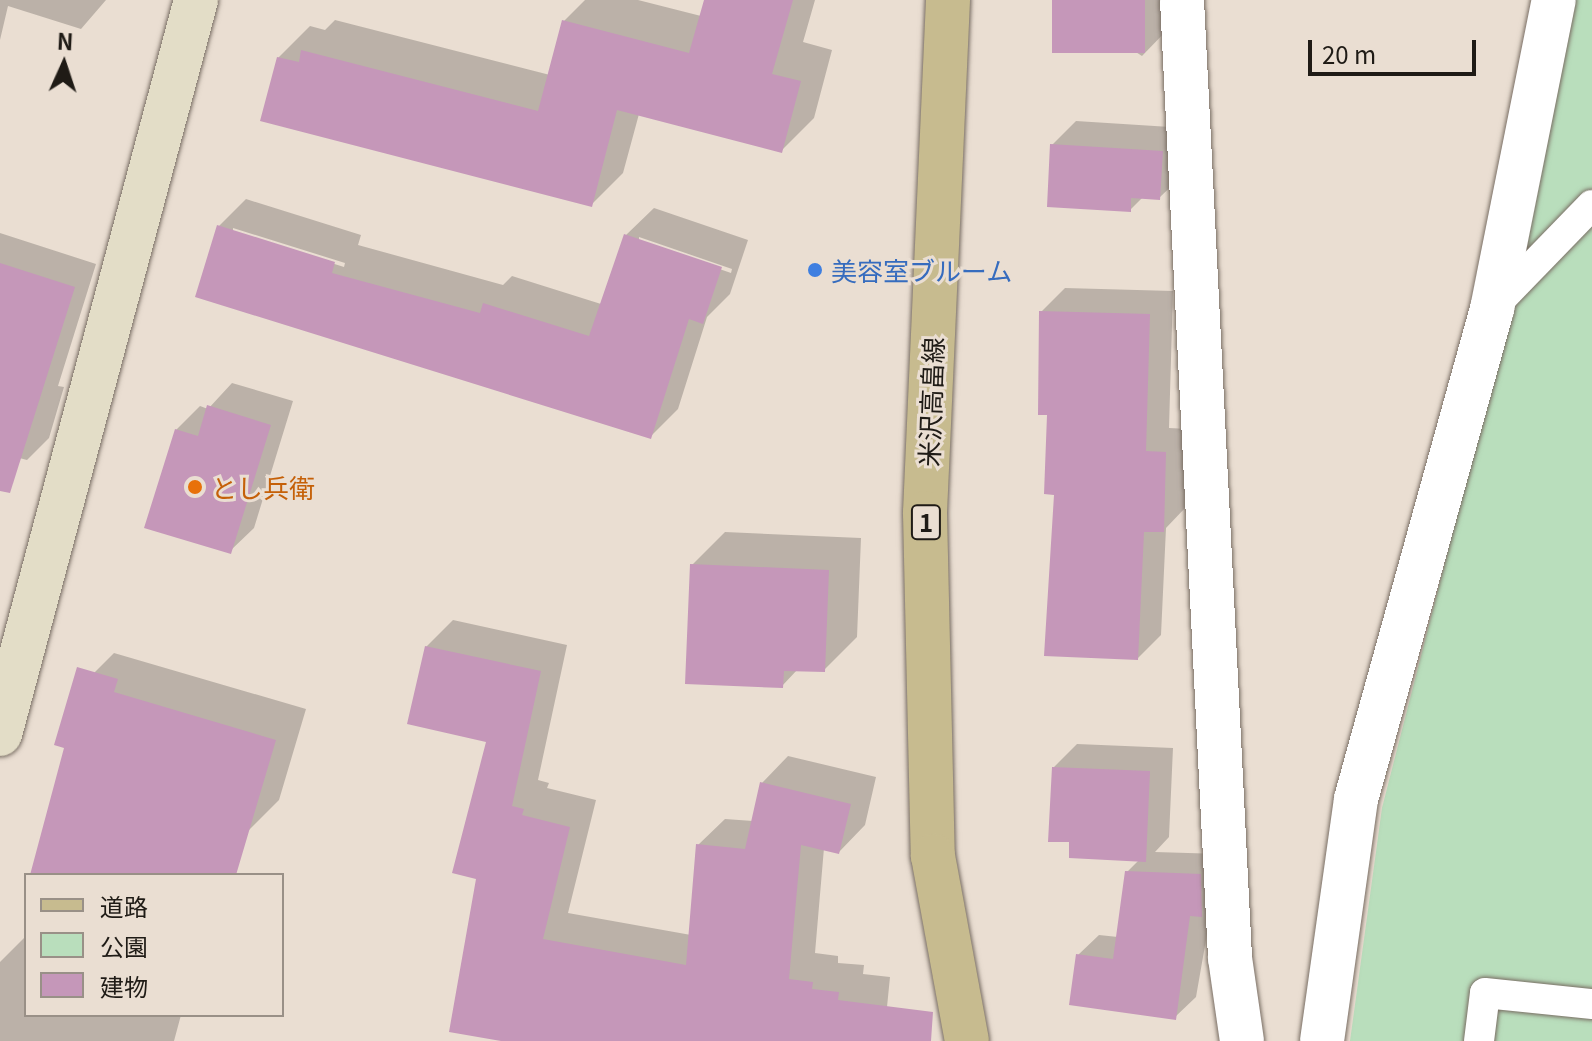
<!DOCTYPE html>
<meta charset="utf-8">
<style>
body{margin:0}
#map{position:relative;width:1592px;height:1041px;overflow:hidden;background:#eaded2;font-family:Georgia,"Noto Sans JP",serif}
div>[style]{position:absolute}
.green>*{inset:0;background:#b9debc}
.shadow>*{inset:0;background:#0003}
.building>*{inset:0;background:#c597b9;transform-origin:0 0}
.roads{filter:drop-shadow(0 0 2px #796e64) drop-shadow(0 0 2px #796e64)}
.lane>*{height:30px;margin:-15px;padding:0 15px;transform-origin:15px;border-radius:15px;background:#fff}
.street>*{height:44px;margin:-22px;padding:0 22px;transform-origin:22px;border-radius:22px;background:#fff}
.secondary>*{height:44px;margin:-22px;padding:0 22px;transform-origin:22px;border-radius:22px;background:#e3ddc7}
.primary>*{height:44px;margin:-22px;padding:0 22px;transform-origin:22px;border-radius:22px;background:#c7bb8f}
.dots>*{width:22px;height:22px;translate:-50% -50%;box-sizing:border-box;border:4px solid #eaded2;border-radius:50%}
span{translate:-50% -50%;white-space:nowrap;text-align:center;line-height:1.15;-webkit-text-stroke:6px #eaded2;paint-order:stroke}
.shield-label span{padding:2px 6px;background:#eaded2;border:2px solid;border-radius:6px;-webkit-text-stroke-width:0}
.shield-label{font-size:24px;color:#1f1b16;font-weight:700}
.shop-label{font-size:26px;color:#366cbe}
.left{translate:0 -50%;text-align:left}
.street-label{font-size:26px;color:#1f1b16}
.food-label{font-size:26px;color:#c56008}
.legend{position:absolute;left:24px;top:873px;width:260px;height:144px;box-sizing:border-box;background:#eaded2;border:2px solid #999087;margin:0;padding:10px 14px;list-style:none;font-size:24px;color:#1f1b16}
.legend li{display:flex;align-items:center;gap:16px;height:40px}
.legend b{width:40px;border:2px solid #999087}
.north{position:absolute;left:24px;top:24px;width:80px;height:80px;-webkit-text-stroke:6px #eaded2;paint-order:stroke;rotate:3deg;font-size:22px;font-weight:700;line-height:32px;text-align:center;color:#1f1b16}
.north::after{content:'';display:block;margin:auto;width:28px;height:36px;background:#1f1b16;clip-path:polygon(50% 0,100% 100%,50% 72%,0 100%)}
.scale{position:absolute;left:1308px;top:40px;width:168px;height:36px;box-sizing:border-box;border:4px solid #1f1b16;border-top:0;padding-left:10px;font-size:24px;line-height:28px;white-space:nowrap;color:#1f1b16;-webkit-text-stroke:6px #eaded2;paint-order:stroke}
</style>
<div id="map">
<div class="green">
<i style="clip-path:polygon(1572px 0,1592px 0,1592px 1041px,1350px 1041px,1382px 808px,1523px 258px)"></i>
</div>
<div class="shadow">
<i style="clip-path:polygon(0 0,106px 0,81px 29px,8px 6px,0 40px)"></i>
<i style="clip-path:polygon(585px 0,638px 0,701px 16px,706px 0,815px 0,803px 42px,832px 50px,814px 118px,782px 150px,639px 114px,623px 173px,591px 205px,278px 58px,310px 26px,325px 30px,335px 20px,550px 75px,564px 21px)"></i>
<i style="clip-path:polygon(1054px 0,1174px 0,1172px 25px,1142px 56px)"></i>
<i style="clip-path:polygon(1076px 121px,1186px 128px,1183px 175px,1159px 198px,1143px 197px,1130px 210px,1052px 145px)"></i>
<i style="clip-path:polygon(evenodd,246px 199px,361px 235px,358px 245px,503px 285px,512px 276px,601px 304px,626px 235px,654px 208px,748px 240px,730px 294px,707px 317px,678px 409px,650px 437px,219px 226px,246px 199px,233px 228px,345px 263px,344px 267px,233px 232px,233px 228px,246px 199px,639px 237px,732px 269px,731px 273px,639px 241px,639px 237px)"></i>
<i style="clip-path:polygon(0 233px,96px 264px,58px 386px,64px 387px,49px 438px,27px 460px,0 453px)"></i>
<i style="clip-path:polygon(1065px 288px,1173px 291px,1169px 428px,1189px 429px,1186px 507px,1166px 528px,1161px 635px,1138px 658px,1056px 493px,1041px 312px)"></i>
<i style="clip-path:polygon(232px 383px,293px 401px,254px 528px,230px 551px,176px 430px,200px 406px,208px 409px)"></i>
<i style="clip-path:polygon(725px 532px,861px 538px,857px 637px,824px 670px,798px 669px,782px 686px,692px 565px)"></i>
<i style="clip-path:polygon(453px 620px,567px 645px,538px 780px,549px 783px,547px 788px,596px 800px,568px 913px,691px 935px,698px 845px,725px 819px,753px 821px,762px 783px,788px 756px,876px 777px,865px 825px,839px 852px,824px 848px,815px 953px,838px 956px,838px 963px,864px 965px,863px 974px,890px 977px,886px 1017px,866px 1041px,513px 1041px,479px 877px,488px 740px,426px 647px)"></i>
<i style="clip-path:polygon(114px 653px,306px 709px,279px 800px,248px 831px,230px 875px,32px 875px,83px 684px)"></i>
<i style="clip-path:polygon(1077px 744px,1173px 748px,1169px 837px,1155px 852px,1221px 854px,1196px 997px,1175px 1017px,1078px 955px,1099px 935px,1118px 937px,1127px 872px,1139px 860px,1071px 840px,1054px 767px)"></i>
<i style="clip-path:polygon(26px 936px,26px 1015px,181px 1015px,174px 1041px,0 1041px,0 962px)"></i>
</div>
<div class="building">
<i style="clip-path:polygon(704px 0,793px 0,772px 74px,801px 81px,782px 153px,617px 110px,592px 207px,260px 121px,277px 57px,299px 62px,301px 50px,538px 111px,562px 20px,689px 53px)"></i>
<i style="left:1052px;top:0;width:93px;height:53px"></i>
<i style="clip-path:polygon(1050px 144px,1163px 151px,1160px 200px,1131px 198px,1131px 212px,1047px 207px)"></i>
<i style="clip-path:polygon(217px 225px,335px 262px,332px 273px,480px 313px,483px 303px,589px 336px,624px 234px,722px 267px,703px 324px,689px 319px,651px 439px,195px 297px)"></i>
<i style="clip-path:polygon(0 263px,75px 287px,10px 493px,0 491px)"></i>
<i style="clip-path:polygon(1039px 311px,1150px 314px,1146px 451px,1166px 452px,1164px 532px,1144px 532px,1138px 660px,1044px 656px,1054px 495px,1044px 494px,1047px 415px,1038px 415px)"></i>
<i style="clip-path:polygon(207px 405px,271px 425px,231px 554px,144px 528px,175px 429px,198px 436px)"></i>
<i style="clip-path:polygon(690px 564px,829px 570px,825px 672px,784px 671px,783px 688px,685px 684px)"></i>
<i style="clip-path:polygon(425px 646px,541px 671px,512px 806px,524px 809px,522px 815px,570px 827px,543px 939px,686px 965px,696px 844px,745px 849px,760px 782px,851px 804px,839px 854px,801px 845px,789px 979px,813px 982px,812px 989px,839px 992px,838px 1000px,933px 1012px,931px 1041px,501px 1041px,449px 1032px,476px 879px,452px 873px,486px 742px,407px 724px)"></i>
<i style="clip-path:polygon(77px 667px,118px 679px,114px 692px,276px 740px,236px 875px,30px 875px,64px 748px,54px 745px)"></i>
<i style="clip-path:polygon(1052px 767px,1150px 771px,1146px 862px,1069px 858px,1069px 842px,1048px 842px)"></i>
<i style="clip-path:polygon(1125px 871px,1201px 874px,1202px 917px,1190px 916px,1176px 1020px,1069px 1005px,1076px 954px,1113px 959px)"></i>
</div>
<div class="roads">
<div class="lane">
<i style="left:1493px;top:307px;width:142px;rotate:-45.9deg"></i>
<i style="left:1479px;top:1041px;width:48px;rotate:-82.9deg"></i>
<i style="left:1485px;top:993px;width:108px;rotate:5.9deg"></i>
</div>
<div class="street">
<i style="left:1182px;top:0;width:959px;rotate:87.13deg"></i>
<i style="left:1230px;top:958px;width:84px;rotate:81.8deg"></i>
<i style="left:1322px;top:1041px;width:244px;rotate:-82deg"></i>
<i style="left:1356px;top:799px;width:509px;rotate:-74.49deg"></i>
<i style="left:1492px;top:309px;width:315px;rotate:-78.7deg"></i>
</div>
<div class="secondary">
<i style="left:0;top:734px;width:760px;rotate:-75.05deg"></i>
</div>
<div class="primary">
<i style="left:948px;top:0;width:514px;rotate:92.57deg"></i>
<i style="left:925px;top:513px;width:343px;rotate:88.7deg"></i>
<i style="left:933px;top:856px;width:188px;rotate:79.6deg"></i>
</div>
</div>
<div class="dots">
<i style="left:815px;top:270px;background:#3f7fe0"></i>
<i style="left:195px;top:487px;background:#e8710a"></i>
</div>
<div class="shield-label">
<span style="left:926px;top:522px">1</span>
</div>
<div class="shop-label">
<span class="left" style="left:831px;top:270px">美容室ブルーム</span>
</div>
<div class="street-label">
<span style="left:930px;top:402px;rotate:-88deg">米沢高畠線</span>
</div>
<div class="food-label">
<span class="left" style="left:211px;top:487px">とし兵衛</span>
</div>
<ul class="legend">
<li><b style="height:10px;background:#c7bb8f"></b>道路</li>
<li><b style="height:22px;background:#b9debc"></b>公園</li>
<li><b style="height:22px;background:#c597b9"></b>建物</li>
</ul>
<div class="north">N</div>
<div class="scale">20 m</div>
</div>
